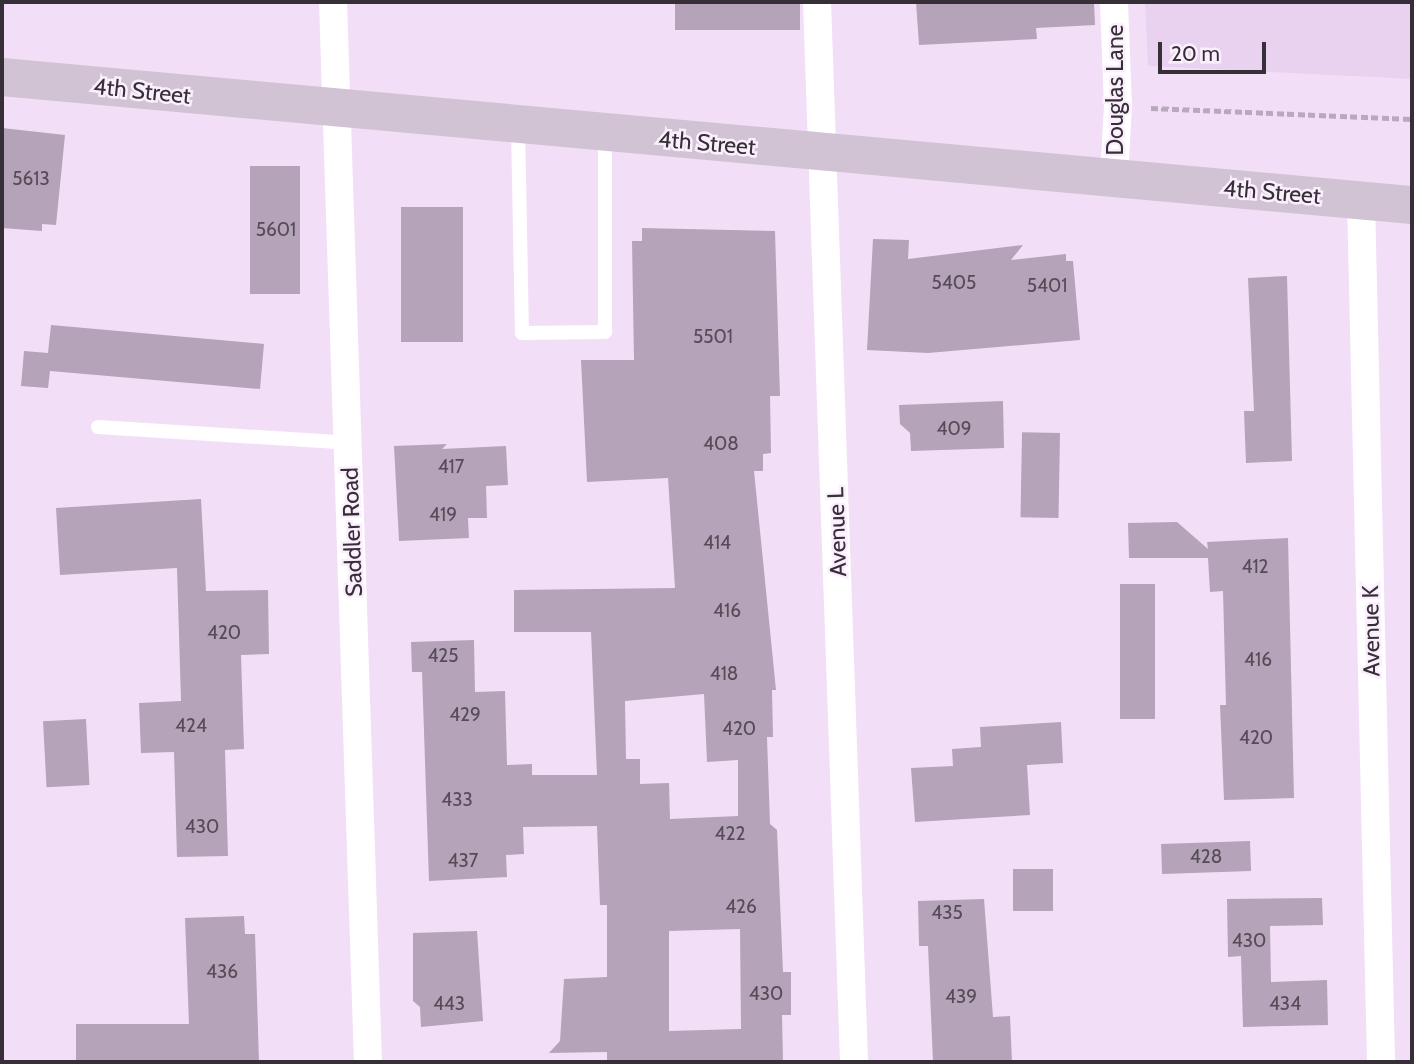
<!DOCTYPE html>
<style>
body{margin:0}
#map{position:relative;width:1414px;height:1064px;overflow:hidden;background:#f2dff7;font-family:Cabin,sans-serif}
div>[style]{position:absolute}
.built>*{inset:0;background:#e9d2ef}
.building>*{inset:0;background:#b5a3b9;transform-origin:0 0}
.path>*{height:4.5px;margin-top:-2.25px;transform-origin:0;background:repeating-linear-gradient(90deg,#b8a9bc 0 7px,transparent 0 10.5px)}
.service>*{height:14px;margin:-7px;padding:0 7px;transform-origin:7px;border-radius:7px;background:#fff}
.minor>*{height:28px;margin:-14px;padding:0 14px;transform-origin:14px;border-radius:14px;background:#fff}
.secondary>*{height:38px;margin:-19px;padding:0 19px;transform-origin:19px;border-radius:19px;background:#d1c3d3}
span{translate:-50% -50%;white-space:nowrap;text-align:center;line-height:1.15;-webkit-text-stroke:5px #fbeffe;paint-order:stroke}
.number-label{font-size:19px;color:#564c58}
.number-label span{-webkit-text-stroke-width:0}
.street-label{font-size:23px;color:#372f38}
.frame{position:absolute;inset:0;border:4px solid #372f38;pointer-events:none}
.scale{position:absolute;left:1158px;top:42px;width:108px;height:32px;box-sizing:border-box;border:4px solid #372f38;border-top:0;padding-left:9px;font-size:21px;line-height:24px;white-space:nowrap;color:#372f38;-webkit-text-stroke:5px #fbeffe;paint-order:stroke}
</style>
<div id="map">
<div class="built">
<i style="clip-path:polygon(1145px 2px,1412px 2px,1412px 79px,1148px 66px)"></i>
</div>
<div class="building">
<i style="left:675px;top:2px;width:125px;height:28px"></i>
<i style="clip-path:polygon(916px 2px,1094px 2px,1095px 25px,1036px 28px,1037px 39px,919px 45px)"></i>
<i style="clip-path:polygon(2px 128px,65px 135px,56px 225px,42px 224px,42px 231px,2px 228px)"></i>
<i style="left:250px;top:166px;width:50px;height:128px"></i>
<i style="left:401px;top:207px;width:62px;height:135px"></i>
<i style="clip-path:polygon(evenodd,642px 228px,775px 231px,780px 396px,770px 396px,771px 453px,763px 454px,763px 471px,754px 471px,776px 690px,772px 690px,773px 737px,767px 737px,770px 824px,777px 830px,783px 972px,791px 972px,791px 1015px,782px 1015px,783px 1062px,607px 1062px,607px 1052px,549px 1053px,560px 1041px,564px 979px,607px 977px,607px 905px,600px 905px,597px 826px,523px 827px,524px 854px,506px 855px,507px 877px,429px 881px,422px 672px,412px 672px,411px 642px,474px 640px,475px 692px,505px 691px,507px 765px,532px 764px,532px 775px,597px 775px,591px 632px,514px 632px,514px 590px,675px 588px,668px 478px,587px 482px,581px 360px,634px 360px,632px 241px,642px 241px,642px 228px,704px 694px,707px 762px,738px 760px,738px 816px,670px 819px,669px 783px,640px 784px,640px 759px,626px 759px,625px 701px,704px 694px,642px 228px,740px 929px,741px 1029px,669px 1031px,669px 931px,740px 929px)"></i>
<i style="clip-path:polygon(873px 239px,909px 240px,908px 259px,1023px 245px,1011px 260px,1066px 254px,1066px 261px,1073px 261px,1080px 340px,928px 353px,867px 350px)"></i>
<i style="clip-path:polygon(1287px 276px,1292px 461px,1246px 463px,1244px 411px,1254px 411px,1248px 278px)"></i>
<i style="clip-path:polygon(51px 325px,264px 344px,260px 389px,50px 371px,48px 388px,21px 386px,24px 351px,48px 353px)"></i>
<i style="clip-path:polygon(1003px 401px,1004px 448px,911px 451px,910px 433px,900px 424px,899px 405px)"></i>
<i style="left:1060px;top:433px;width:85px;height:38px;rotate:91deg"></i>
<i style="clip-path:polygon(447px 444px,442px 449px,506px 446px,508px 485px,486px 486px,487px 518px,468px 518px,469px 538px,399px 541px,394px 446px)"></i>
<i style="clip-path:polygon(201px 499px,206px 591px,268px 590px,269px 654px,241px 655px,244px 749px,225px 750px,228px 856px,177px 857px,174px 752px,141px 753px,139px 703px,181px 701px,177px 568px,60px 575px,56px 508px)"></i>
<i style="clip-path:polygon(1177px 522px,1208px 549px,1207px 542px,1288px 538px,1294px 798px,1224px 800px,1220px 705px,1226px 705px,1223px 591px,1210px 592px,1208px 558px,1129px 558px,1128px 523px)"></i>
<i style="left:1120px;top:584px;width:35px;height:135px"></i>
<i style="left:86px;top:719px;width:66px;height:43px;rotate:87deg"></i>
<i style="clip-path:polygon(1061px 722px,1063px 763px,1027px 765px,1030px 815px,915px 822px,911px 768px,953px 766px,952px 749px,981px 747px,980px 727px)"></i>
<i style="left:1250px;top:841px;width:30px;height:89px;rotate:88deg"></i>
<i style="left:1013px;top:869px;width:40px;height:42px"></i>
<i style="clip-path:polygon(1322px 898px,1323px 925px,1270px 926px,1271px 982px,1327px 980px,1328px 1025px,1243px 1027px,1241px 956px,1228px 957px,1227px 899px)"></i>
<i style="clip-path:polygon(984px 899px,993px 1017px,1010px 1016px,1012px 1062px,933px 1062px,928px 946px,919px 946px,918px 901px)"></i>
<i style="clip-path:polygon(244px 916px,245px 934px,255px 934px,259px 1062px,76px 1060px,76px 1024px,189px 1024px,185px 918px)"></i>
<i style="clip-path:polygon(477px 931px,483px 1021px,421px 1027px,420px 1007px,413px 1001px,413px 933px)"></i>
</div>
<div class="path">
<i style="left:1151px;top:108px;width:261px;rotate:2.4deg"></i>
</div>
<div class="service">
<i style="left:518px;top:126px;width:207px;rotate:88.9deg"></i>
<i style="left:522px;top:333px;width:83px;rotate:-0.7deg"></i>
<i style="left:605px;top:332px;width:198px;rotate:-90deg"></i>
<i style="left:98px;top:427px;width:252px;rotate:3.6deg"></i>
</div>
<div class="minor">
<i style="left:333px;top:2px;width:1061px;rotate:88.11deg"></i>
<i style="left:817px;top:2px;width:1061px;rotate:88deg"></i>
<i style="left:1114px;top:178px;width:71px;rotate:-86.8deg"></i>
<i style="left:1118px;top:107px;width:105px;rotate:-92.2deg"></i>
<i style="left:1361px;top:200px;width:862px;rotate:88.67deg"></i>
</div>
<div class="secondary">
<i style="left:2px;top:77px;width:1416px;rotate:5.19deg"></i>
</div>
<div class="number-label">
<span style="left:31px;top:179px">5613</span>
<span style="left:276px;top:230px">5601</span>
<span style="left:954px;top:283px">5405</span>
<span style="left:1047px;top:286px">5401</span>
<span style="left:713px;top:337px">5501</span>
<span style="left:954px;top:429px">409</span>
<span style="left:721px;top:444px">408</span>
<span style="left:451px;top:467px">417</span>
<span style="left:443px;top:515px">419</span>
<span style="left:717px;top:543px">414</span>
<span style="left:1255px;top:567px">412</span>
<span style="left:727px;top:611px">416</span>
<span style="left:224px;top:633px">420</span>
<span style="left:443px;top:656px">425</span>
<span style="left:1258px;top:660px">416</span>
<span style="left:724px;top:674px">418</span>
<span style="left:465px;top:715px">429</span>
<span style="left:191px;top:726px">424</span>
<span style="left:739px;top:729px">420</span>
<span style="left:1256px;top:738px">420</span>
<span style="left:457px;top:800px">433</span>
<span style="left:202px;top:827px">430</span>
<span style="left:730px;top:834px">422</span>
<span style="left:1206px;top:857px">428</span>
<span style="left:463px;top:861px">437</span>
<span style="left:741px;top:907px">426</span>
<span style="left:947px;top:913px">435</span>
<span style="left:1249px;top:941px">430</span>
<span style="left:222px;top:972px">436</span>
<span style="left:766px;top:994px">430</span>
<span style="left:961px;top:997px">439</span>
<span style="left:449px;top:1004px">443</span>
<span style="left:1285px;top:1004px">434</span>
</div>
<div class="street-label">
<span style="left:1115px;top:90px;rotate:-90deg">Douglas Lane</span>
<span style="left:142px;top:91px;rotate:6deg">4th Street</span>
<span style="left:707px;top:143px;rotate:5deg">4th Street</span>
<span style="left:1272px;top:192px;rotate:5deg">4th Street</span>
<span style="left:352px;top:532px;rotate:-92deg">Saddler Road</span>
<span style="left:837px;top:532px;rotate:-92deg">Avenue L</span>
<span style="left:1371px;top:631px;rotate:-91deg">Avenue K</span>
</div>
<div class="frame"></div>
<div class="scale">20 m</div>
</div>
